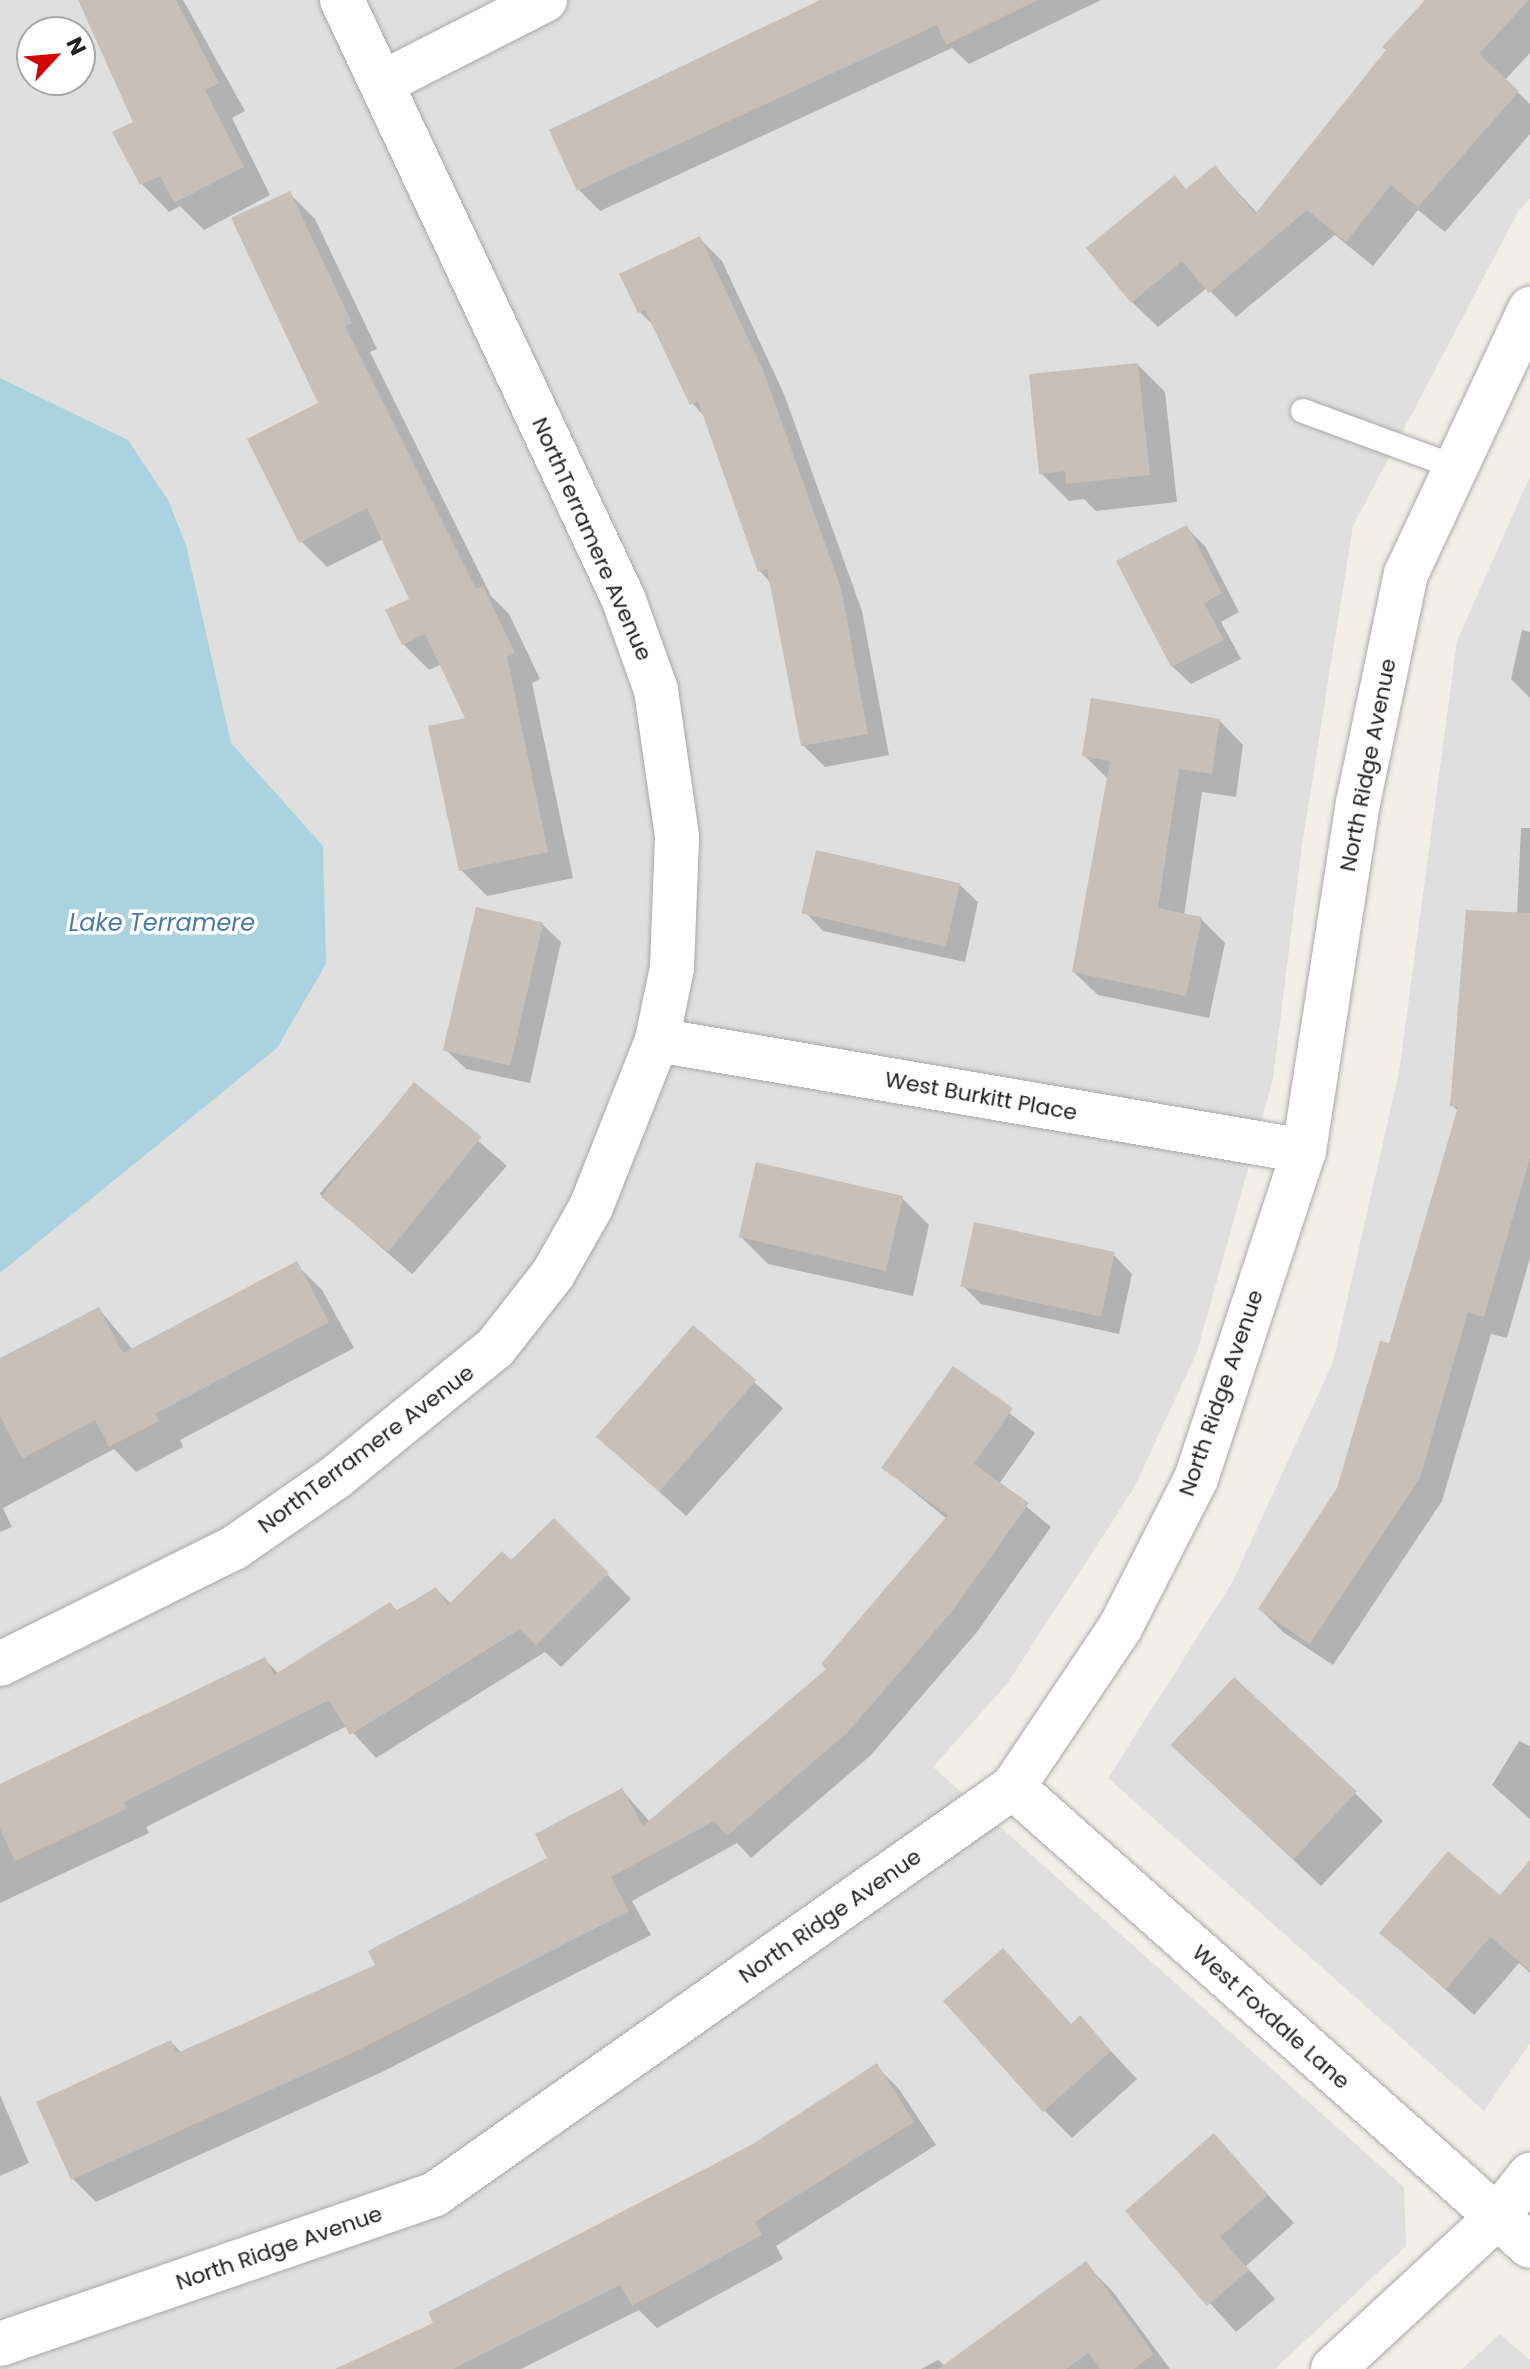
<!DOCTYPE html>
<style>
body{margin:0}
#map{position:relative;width:1530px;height:2369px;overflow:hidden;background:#f2efe9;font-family:Poppins,sans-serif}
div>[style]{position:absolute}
.residential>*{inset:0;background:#e0dfdf}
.water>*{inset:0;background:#aad3df}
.shadow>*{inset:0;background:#0003;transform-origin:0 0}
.building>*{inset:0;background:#c7bfb8;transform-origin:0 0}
.roads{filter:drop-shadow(0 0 2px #a9a9a9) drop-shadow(0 0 2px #a9a9a9)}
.service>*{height:24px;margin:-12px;padding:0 12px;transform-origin:12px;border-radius:12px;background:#fff}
.minor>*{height:44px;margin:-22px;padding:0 22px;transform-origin:22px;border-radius:22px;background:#fff}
span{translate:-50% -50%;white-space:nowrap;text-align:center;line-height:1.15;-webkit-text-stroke:7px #fff;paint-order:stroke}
.street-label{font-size:22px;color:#222}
.water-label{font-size:24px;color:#4a7aab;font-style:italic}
.north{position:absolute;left:16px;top:16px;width:80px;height:80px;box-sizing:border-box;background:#fff;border:2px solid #a7a7a7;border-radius:50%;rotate:64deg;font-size:22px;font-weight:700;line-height:32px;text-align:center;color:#222}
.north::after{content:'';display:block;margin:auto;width:28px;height:36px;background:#d40000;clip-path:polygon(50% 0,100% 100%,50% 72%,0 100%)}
</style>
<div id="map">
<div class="residential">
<i style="clip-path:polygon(evenodd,0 0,1530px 0,1530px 199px,1518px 212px,1353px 526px,1302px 845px,1273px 1079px,1197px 1352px,1134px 1488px,1007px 1684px,933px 1767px,1404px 2187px,1406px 2246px,1275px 2369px,0 2369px,0 0,32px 32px,80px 32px,80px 80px,32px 80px,32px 32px)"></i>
<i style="clip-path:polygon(1530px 476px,1530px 2043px,1484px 2111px,1108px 1778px,1233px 1581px,1333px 1362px,1399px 1072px,1457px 641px)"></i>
<i style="clip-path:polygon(1500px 2334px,1530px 2360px,1530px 2369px,1462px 2369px)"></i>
</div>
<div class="water">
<i style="clip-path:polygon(0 378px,128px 440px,168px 500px,186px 545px,231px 743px,323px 846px,326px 964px,277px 1048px,0 1273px)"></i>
</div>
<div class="shadow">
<i style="clip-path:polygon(79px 0,183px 0,245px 111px,232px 118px,270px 195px,204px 230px,180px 206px,169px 212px,142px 184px,135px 122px)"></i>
<i style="clip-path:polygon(826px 0,1101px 0,969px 64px,952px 48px,600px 211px,579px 190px)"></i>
<i style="clip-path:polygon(1427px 0,1530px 0,1530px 53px,1505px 80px,1530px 104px,1530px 134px,1445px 232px,1418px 210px,1373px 266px,1335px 235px,1236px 317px,1207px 288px,1158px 327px,1132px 302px,1187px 190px,1215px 167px,1258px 214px)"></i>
<i style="clip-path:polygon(289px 193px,315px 219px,377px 349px,370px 352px,491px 596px,509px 614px,540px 679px,532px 683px,573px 878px,487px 896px,461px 870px,468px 720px,442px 664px,429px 670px,403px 644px,412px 600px,383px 539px,327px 567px,301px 541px,321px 404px)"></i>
<i style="clip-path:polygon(700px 239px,722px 261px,784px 394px,862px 611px,889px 755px,825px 767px,803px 745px,772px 584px,760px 571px,705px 417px,692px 403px,657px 329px,640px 312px)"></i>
<i style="clip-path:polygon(1138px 365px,1165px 392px,1177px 502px,1096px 511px,1084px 499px,1069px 501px,1041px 473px)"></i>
<i style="clip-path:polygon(1186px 527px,1205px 546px,1239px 612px,1221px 622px,1241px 659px,1191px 684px,1172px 666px)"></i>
<i style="clip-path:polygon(1522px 630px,1530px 632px,1530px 698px,1511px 679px)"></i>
<i style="clip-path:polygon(1220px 721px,1243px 745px,1236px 797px,1202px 792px,1184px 916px,1201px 919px,1225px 943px,1209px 1018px,1098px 995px,1074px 972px,1109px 780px,1084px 755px)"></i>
<i style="clip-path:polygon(1521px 828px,1530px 828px,1530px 1258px,1507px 1338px,1491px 1334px,1442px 1501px,1333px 1665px,1283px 1632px,1260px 1609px,1339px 1489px,1390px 1346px,1458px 1111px,1452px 1105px,1517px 915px)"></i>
<i style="clip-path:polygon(959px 884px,978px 902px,965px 962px,823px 931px,805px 912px)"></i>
<i style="clip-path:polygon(542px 924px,561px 942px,530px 1083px,466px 1069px,447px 1051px)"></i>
<i style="left:414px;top:1085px;width:123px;height:144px;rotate:41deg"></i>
<i style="clip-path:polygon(902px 1198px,929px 1225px,913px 1296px,768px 1264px,741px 1237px)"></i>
<i style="clip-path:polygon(1114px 1255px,1132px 1274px,1119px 1334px,981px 1304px,962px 1285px)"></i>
<i style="clip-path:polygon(296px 1264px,322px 1290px,354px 1348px,180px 1440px,183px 1447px,136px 1472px,114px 1449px,3px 1508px,12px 1527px,0 1532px,0 1360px,99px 1309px,133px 1350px)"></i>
<i style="left:694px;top:1328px;width:120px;height:145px;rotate:42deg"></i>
<i style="clip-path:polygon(953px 1369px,1035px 1433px,999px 1484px,1051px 1527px,977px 1632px,871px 1755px,751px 1858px,737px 1843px,632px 1901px,651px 1935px,382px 2072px,96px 2202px,73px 2179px,171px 2042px,182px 2053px,378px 1966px,550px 1859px,622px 1790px,650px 1822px,829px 1669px,947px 1519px,884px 1468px)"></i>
<i style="clip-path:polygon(554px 1520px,631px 1599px,561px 1667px,545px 1652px,376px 1758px,347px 1726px,146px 1827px,149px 1833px,0 1903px,0 1909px,0 1787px,265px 1660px,279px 1674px,436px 1589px,451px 1604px,511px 1562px)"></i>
<i style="clip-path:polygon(1519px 1741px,1530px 1746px,1530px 1819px,1492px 1785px)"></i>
<i style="clip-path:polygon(1201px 1773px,1355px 1793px,1383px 1821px,1321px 1886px)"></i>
<i style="clip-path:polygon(1501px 1898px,1530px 1900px,1530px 1973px,1519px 1963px,1474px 2015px,1382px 1933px)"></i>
<i style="clip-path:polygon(1002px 1950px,1072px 2025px,1080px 2018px,1137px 2079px,1072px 2138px,1044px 2110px)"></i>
<i style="clip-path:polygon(876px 2066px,899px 2089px,936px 2145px,776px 2246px,783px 2259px,657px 2328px,639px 2310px,521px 2369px,340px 2369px,436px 2324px,754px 2146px)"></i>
<i style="clip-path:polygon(0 2095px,29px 2163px,0 2176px)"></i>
<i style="clip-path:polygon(1213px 2136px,1294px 2223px,1246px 2266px,1275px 2299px,1236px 2332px,1127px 2211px)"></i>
<i style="clip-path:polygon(1086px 2264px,1113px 2292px,1170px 2369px,921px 2369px,938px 2360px,945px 2366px)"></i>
</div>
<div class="building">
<i style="clip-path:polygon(78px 0,176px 0,219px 83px,205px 90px,244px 167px,174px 203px,160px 176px,140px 185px,112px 132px,133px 122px)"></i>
<i style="clip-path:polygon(820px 0,1038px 0,946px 45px,937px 25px,577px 191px,549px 130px)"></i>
<i style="clip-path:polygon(1425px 0,1529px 0,1479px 54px,1519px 91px,1418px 207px,1391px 185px,1346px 242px,1307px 210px,1209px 293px,1182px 261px,1131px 303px,1086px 248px,1175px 175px,1186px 189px,1215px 165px,1255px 214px,1386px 50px,1382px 47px)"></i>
<i style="clip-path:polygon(290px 191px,352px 323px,345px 326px,476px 589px,483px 586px,515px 653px,507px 657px,548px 852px,459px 871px,428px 726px,465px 718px,425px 634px,402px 645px,385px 610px,409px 599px,367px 508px,299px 543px,247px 439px,318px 403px,231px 218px)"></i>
<i style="clip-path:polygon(700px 236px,763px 370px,841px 588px,868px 734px,801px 746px,767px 569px,758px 572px,698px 401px,690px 405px,645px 310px,638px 313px,619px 274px)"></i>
<i style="clip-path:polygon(1138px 363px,1150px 475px,1066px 484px,1065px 471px,1039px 474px,1029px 374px)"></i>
<i style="clip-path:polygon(1187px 525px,1222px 593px,1204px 603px,1224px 640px,1171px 667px,1116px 561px)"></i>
<i style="clip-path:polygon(1091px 698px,1220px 719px,1212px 774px,1179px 769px,1158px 908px,1202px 917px,1186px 996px,1072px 972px,1110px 761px,1082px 756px)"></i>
<i style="left:816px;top:850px;width:148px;height:65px;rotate:13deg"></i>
<i style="left:476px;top:907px;width:69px;height:147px;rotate:13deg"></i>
<i style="clip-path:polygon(1466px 910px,1530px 913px,1530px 1158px,1484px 1317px,1468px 1312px,1420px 1478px,1310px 1644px,1258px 1609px,1337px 1488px,1380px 1341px,1389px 1343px,1458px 1107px,1450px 1106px)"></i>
<i style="left:414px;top:1082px;width:87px;height:148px;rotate:39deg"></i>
<i style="left:756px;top:1162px;width:151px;height:77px;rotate:13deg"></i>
<i style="left:974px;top:1222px;width:144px;height:66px;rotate:12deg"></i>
<i style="clip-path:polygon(297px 1261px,329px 1322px,155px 1414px,159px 1421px,109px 1447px,95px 1420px,22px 1459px,0 1416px,0 1358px,99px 1307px,123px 1353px)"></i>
<i style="left:693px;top:1325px;width:84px;height:148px;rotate:41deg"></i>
<i style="clip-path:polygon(953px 1366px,1013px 1408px,974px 1464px,1029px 1503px,954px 1609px,848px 1732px,727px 1836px,714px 1821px,611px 1877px,629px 1911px,359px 2050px,71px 2180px,36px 2102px,171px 2040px,177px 2053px,375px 1965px,368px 1951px,547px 1858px,535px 1834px,622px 1788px,643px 1826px,826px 1669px,821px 1664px,948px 1515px,881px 1468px)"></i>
<i style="clip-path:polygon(554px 1518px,609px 1573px,536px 1645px,520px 1629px,350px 1735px,329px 1700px,124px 1802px,126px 1809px,15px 1861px,0 1829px,0 1784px,265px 1657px,274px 1675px,390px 1602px,397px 1611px,436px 1587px,448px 1605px,502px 1551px,511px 1560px)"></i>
<i style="left:1234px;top:1677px;width:168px;height:93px;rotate:43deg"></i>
<i style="clip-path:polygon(1448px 1851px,1500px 1895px,1530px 1860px,1530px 1971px,1490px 1937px,1446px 1989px,1379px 1933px)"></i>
<i style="clip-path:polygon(1003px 1948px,1071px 2024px,1080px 2015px,1111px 2051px,1043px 2112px,943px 2001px)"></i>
<i style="clip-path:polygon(877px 2063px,914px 2122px,755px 2222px,762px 2235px,632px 2306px,620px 2285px,453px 2369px,335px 2369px,433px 2323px,428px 2312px,753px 2144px)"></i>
<i style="clip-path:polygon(1214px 2133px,1268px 2195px,1220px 2237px,1249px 2270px,1207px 2306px,1125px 2211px)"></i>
<i style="clip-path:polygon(1086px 2261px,1154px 2354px,1134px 2369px,1101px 2369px,1088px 2353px,1066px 2369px,938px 2369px)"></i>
</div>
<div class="roads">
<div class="service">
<i style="left:1303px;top:411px;width:162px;rotate:20.2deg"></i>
</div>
<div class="minor">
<i style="left:382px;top:83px;width:183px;rotate:-27deg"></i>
<i style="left:657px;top:1040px;width:656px;rotate:9.73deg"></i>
<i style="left:0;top:1664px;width:261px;rotate:-26.4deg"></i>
<i style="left:234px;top:1548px;width:124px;rotate:-34.8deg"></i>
<i style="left:336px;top:1477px;width:205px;rotate:-39.1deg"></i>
<i style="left:495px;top:1348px;width:94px;rotate:-51.9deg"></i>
<i style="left:553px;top:1274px;width:77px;rotate:-60.4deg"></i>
<i style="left:591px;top:1207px;width:180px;rotate:-68.4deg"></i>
<i style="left:657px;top:1040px;width:74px;rotate:-78.2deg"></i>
<i style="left:672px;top:968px;width:132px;rotate:-87.8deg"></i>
<i style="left:677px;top:836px;width:148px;rotate:-98.2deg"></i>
<i style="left:656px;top:690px;width:98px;rotate:-109.7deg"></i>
<i style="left:623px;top:598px;width:661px;rotate:-115.17deg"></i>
<i style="left:1013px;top:1787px;width:691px;rotate:41.6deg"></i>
<i style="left:0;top:2344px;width:460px;rotate:-19deg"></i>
<i style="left:435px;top:2194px;width:707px;rotate:-35.15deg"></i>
<i style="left:1013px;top:1787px;width:192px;rotate:-56.1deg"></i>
<i style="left:1120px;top:1628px;width:167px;rotate:-63deg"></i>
<i style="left:1196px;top:1479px;width:345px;rotate:-71.8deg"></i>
<i style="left:1304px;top:1151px;width:352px;rotate:-81.2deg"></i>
<i style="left:1358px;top:803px;width:234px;rotate:-78.2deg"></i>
<i style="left:1406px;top:574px;width:293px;rotate:-64.9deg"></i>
<i style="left:1333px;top:2369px;width:222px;rotate:-42.8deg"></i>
<i style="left:1496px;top:2218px;width:55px;rotate:-51.7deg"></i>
</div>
</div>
<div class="street-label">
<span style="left:592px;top:539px;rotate:66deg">NorthTerramere Avenue</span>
<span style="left:1368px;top:765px;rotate:-79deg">North Ridge Avenue</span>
<span style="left:981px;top:1096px;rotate:10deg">West Burkitt Place</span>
<span style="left:1221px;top:1393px;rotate:-71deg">North Ridge Avenue</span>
<span style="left:366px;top:1449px;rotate:-37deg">NorthTerramere Avenue</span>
<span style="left:830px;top:1916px;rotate:-35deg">North Ridge Avenue</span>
<span style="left:1271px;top:2017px;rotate:42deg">West Foxdale Lane</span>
<span style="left:279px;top:2248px;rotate:-19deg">North Ridge Avenue</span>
</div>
<div class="water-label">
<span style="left:162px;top:923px">Lake Terramere</span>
</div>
<div class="north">N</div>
</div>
